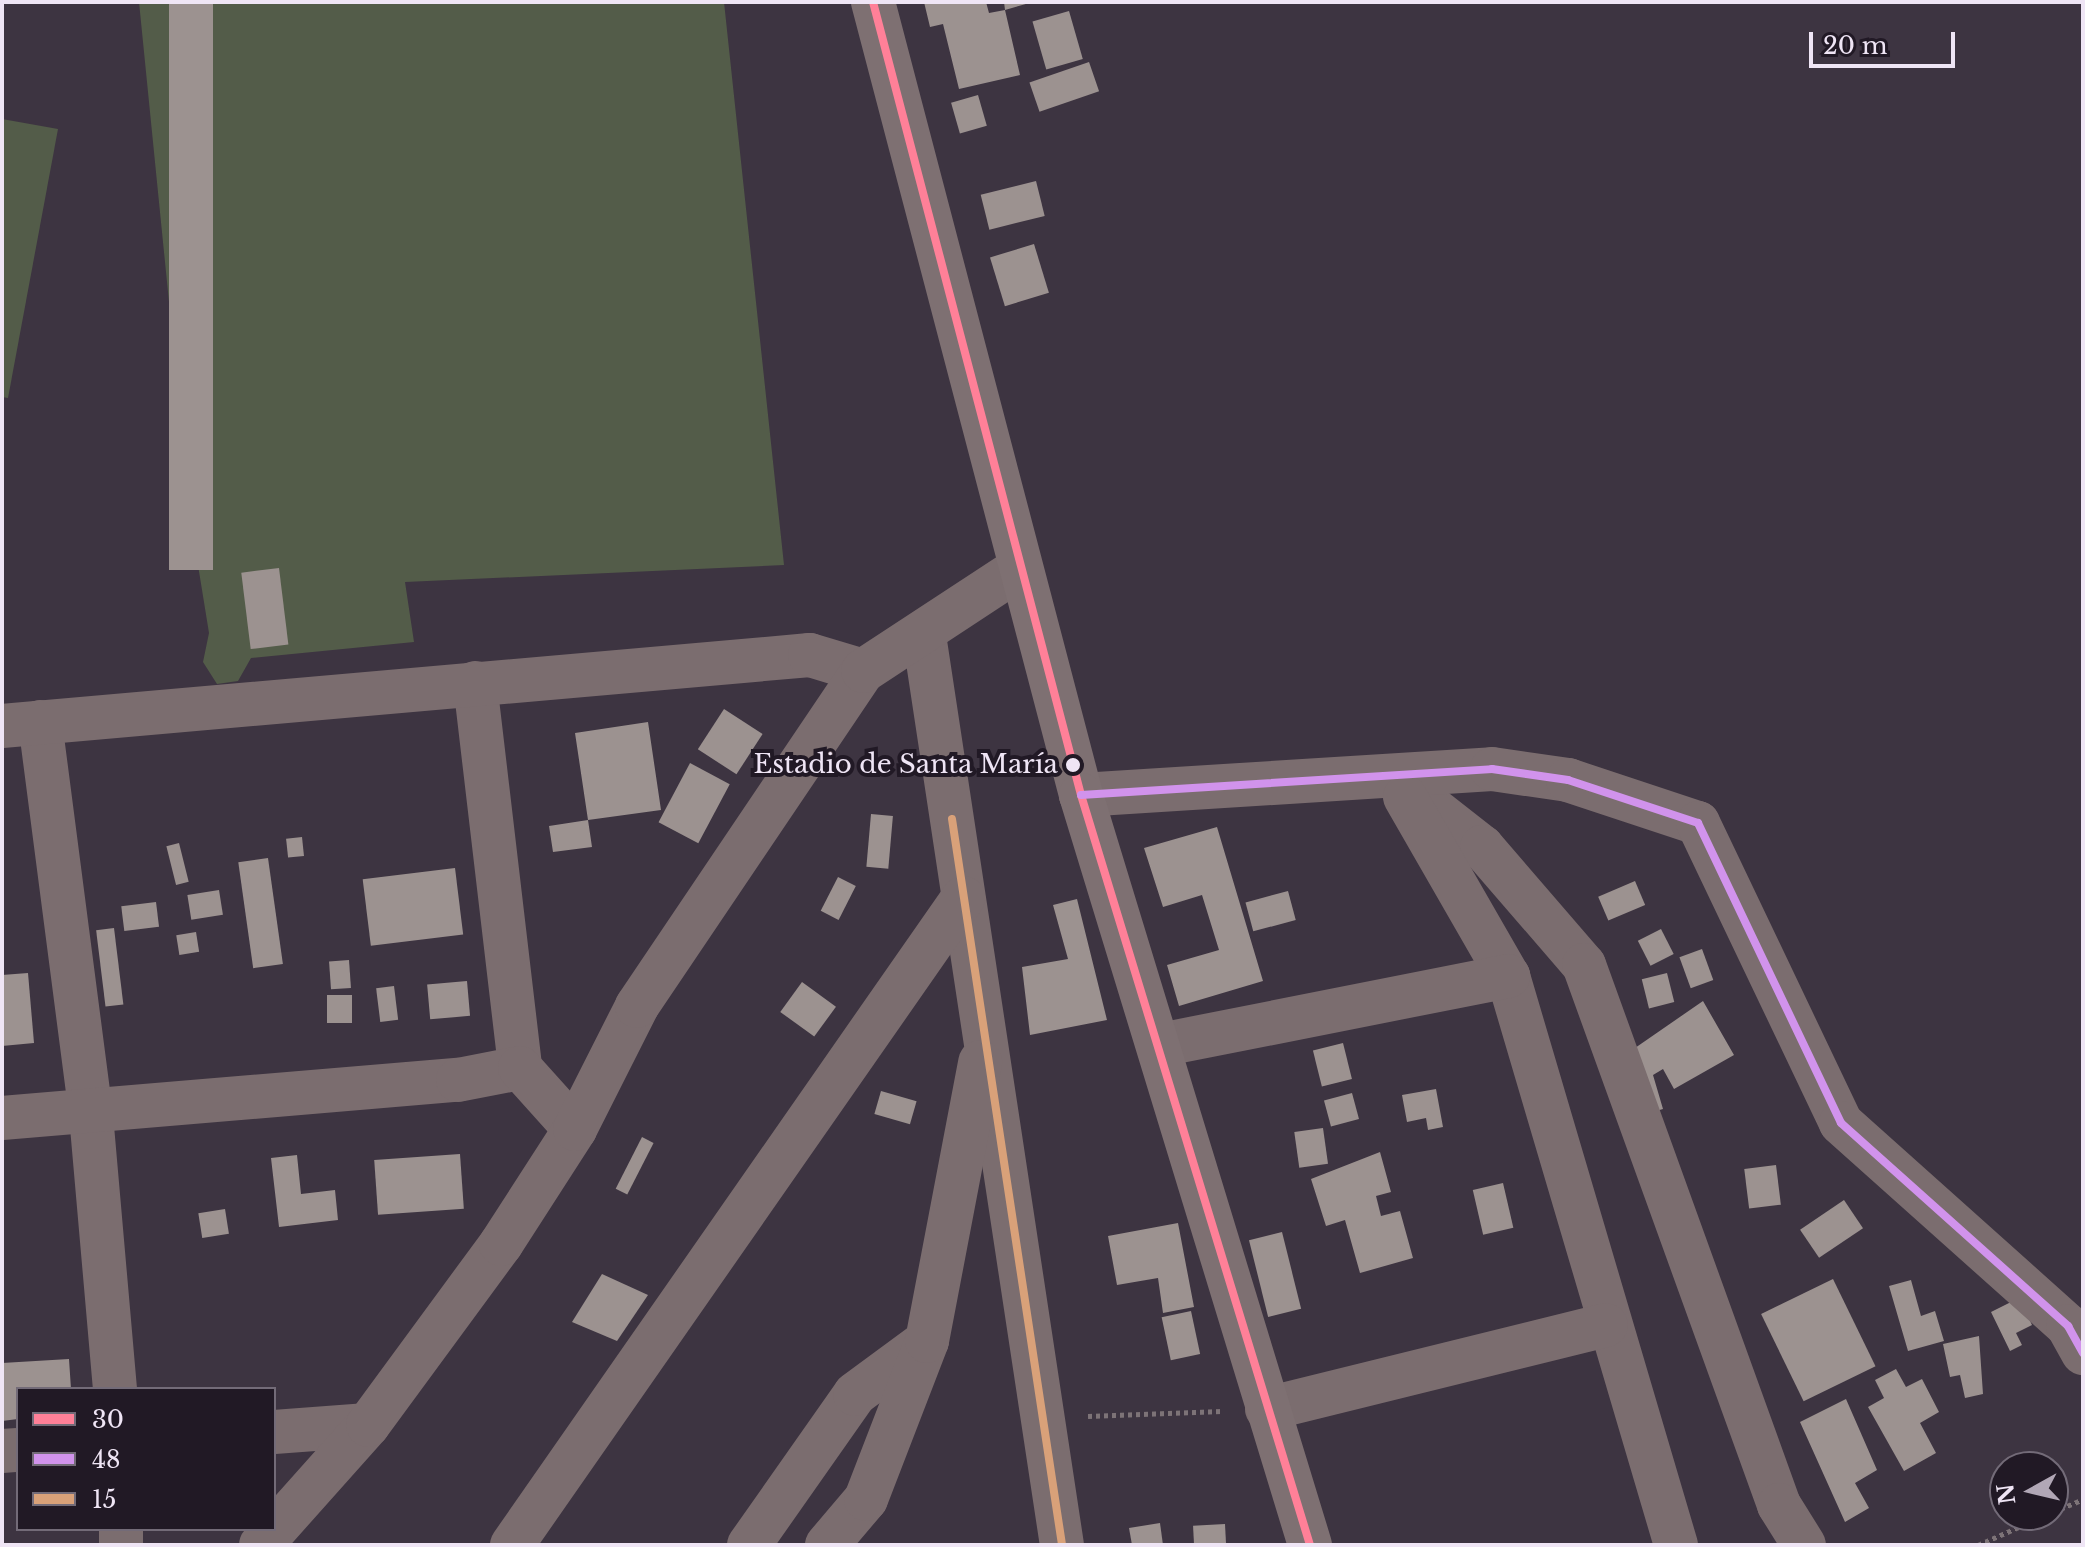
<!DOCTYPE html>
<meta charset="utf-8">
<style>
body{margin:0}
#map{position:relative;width:2085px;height:1547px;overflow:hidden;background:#3d3441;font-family:"Libre Baskerville",serif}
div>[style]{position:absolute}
.green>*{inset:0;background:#535c49}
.building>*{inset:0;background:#9c9290;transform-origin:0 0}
.path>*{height:5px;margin-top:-2.5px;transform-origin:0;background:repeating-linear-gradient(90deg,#7d7377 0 4px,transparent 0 8px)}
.street>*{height:44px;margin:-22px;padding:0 22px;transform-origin:22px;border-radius:22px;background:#7b6d6f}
.secondary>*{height:44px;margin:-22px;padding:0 22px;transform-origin:22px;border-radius:22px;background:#7e7072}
.bus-1>*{height:8px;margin:-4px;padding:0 4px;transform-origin:4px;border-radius:4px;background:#ff8098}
.bus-2>*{height:8px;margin:-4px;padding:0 4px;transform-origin:4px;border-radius:4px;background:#d193ec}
.bus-3>*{height:8px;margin:-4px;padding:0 4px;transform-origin:4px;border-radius:4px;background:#d9a179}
.dots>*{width:22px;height:22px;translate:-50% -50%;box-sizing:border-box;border:4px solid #211925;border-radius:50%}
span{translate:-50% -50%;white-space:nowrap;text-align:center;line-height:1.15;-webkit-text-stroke:8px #211925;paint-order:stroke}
.bus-label{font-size:26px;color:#efe5f5}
.right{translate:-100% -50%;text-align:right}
.frame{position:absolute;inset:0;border:4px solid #efe5f5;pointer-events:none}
.legend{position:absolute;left:16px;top:1387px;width:260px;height:144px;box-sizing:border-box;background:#211925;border:2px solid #736b78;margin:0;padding:10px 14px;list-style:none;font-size:24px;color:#efe5f5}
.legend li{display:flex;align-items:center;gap:16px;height:40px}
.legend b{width:40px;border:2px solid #736b78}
.north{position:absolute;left:1989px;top:1451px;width:80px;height:80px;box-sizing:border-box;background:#211925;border:2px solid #736b78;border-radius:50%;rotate:262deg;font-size:22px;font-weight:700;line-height:32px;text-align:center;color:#efe5f5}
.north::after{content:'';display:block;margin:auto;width:28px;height:36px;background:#b1a7b6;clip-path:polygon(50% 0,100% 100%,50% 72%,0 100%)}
.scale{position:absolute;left:1809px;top:32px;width:146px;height:36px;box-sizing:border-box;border:4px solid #efe5f5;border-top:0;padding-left:10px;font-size:24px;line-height:28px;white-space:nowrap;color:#efe5f5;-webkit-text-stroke:6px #211925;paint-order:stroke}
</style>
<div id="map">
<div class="green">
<i style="clip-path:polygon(139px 2px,724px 2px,784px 565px,405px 582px,414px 642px,251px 658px,238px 681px,217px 684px,203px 662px,209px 633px,191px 522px)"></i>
<i style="clip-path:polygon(2px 119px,58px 129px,8px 398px,2px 397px)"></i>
</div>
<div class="building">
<i style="left:169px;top:2px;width:44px;height:568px"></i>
<i style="clip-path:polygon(924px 2px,986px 2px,989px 13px,1005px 10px,1004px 2px,1033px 2px,1005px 10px,1020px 75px,959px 89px,943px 24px,930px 27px)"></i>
<i style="left:1069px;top:11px;width:50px;height:38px;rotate:74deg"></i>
<i style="left:1089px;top:62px;width:31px;height:63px;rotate:71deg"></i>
<i style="left:978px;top:95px;width:32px;height:28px;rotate:74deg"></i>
<i style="left:1036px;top:181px;width:36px;height:57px;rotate:76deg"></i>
<i style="left:1034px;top:244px;width:51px;height:46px;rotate:73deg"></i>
<i style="left:279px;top:568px;width:77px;height:38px;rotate:83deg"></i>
<i style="left:724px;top:709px;width:46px;height:48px;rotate:33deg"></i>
<i style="clip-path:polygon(648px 722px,661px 810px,588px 820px,592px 847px,553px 852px,549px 826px,588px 820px,575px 733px)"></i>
<i style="left:690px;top:763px;width:45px;height:67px;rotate:28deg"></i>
<i style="left:871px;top:814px;width:22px;height:53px;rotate:5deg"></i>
<i style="clip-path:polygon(1217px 827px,1263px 981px,1179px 1006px,1167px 965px,1219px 950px,1202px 895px,1163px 907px,1144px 848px)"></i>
<i style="left:302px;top:837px;width:19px;height:16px;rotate:84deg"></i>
<i style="left:179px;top:843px;width:40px;height:13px;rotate:76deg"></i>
<i style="left:268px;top:858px;width:107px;height:30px;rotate:82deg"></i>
<i style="left:455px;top:868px;width:67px;height:93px;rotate:83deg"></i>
<i style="left:838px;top:877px;width:20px;height:38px;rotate:27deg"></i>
<i style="left:1635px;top:881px;width:26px;height:40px;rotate:67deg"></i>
<i style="left:219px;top:890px;width:25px;height:32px;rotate:81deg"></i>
<i style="left:1288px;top:891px;width:30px;height:44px;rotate:75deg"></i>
<i style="clip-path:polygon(1077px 899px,1107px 1020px,1030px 1035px,1022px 967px,1068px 959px,1053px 905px)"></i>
<i style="left:156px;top:902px;width:25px;height:35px;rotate:83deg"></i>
<i style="left:114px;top:928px;width:77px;height:18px;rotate:83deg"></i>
<i style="left:1661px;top:929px;width:28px;height:26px;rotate:63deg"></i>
<i style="left:196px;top:932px;width:20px;height:20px;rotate:81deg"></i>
<i style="left:1702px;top:949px;width:33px;height:24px;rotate:70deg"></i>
<i style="left:349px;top:960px;width:28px;height:20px;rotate:86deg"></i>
<i style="clip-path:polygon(28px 973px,34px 1043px,2px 1046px,2px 975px)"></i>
<i style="left:1667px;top:973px;width:30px;height:26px;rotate:76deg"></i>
<i style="left:467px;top:981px;width:35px;height:40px;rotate:85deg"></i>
<i style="left:802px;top:982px;width:42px;height:37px;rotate:36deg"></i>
<i style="left:394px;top:986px;width:34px;height:18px;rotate:83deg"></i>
<i style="left:352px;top:995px;width:28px;height:25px;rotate:90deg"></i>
<i style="clip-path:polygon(1703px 1001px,1734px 1055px,1674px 1089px,1663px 1069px,1653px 1075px,1663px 1109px,1656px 1111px,1635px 1048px)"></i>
<i style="left:1343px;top:1043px;width:37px;height:31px;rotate:76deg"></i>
<i style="clip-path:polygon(1436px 1089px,1443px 1127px,1428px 1130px,1426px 1118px,1407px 1122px,1402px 1095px)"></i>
<i style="left:881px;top:1091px;width:37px;height:24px;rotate:16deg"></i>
<i style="left:1352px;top:1093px;width:27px;height:29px;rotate:75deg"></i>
<i style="left:1323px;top:1128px;width:36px;height:29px;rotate:82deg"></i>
<i style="left:642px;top:1137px;width:13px;height:58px;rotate:27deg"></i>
<i style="clip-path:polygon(1380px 1152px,1391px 1192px,1376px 1196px,1381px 1216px,1400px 1211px,1413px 1258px,1360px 1273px,1345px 1220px,1326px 1226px,1311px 1179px)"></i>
<i style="left:460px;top:1154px;width:55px;height:86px;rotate:86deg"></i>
<i style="clip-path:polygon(297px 1155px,301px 1194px,335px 1190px,338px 1220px,279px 1227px,271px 1158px)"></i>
<i style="left:1776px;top:1165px;width:40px;height:32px;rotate:83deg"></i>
<i style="left:1503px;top:1183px;width:46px;height:31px;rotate:77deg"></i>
<i style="left:1844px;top:1200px;width:34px;height:53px;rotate:56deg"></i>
<i style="left:225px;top:1209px;width:25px;height:27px;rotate:81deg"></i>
<i style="clip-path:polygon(1178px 1223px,1194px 1307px,1163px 1313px,1158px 1278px,1117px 1285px,1108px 1236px)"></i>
<i style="left:1282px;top:1232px;width:79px;height:34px;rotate:76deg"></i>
<i style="clip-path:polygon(602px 1274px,648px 1295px,617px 1341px,572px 1322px)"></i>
<i style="left:1833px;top:1279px;width:97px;height:80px;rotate:64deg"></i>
<i style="clip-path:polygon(1911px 1280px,1921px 1316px,1935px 1311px,1944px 1341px,1908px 1351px,1889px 1286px)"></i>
<i style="clip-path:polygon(2019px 1298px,2032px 1325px,2016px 1333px,2022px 1345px,2010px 1351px,1991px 1312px)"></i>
<i style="left:1191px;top:1311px;width:44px;height:30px;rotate:78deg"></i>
<i style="clip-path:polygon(1979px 1336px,1983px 1394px,1965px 1398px,1960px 1375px,1950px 1377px,1943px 1344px)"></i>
<i style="clip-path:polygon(69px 1359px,71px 1389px,18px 1389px,18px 1419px,2px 1421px,2px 1363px)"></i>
<i style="clip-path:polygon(1896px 1369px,1906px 1387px,1922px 1379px,1939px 1412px,1920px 1423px,1936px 1453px,1904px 1471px,1868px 1407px,1884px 1398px,1875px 1380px)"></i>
<i style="clip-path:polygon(1846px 1399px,1877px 1470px,1855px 1483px,1869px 1508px,1845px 1522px,1800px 1422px)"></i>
<i style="clip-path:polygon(1160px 1523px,1163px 1545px,1132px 1545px,1129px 1528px)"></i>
<i style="left:1225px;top:1524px;width:21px;height:32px;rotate:87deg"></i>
</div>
<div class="path">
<i style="left:1088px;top:1416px;width:134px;rotate:-2.1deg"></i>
<i style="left:2053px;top:1512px;width:33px;rotate:-23deg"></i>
<i style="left:1978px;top:1545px;width:74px;rotate:-23.8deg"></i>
</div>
<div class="street">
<i style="left:924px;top:635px;width:920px;rotate:81.38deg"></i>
<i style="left:475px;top:683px;width:388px;rotate:83.3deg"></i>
<i style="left:40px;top:722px;width:396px;rotate:82.6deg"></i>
<i style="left:91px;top:1115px;width:275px;rotate:85deg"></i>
<i style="left:2px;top:726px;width:811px;rotate:-5.02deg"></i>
<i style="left:810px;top:655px;width:55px;rotate:16.8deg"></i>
<i style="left:1394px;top:778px;width:112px;rotate:38.1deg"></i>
<i style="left:1482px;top:847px;width:156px;rotate:49.2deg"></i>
<i style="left:1584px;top:965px;width:574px;rotate:70.14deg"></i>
<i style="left:1779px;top:1505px;width:47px;rotate:58deg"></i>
<i style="left:1081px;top:795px;width:412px;rotate:-3.6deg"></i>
<i style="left:1492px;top:769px;width:77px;rotate:8.2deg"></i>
<i style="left:1568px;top:780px;width:137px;rotate:18.3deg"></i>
<i style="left:1698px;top:823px;width:332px;rotate:64.5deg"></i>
<i style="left:1841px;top:1123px;width:305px;rotate:41.8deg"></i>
<i style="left:2068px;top:1326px;width:31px;rotate:61deg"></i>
<i style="left:1405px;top:797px;width:207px;rotate:60.1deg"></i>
<i style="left:1508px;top:976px;width:593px;rotate:73.55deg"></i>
<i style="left:1160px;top:1045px;width:355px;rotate:-11.2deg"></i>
<i style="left:2px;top:1118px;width:458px;rotate:-4.8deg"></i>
<i style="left:458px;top:1080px;width:63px;rotate:-11deg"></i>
<i style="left:520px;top:1068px;width:82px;rotate:48deg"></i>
<i style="left:1267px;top:1409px;width:349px;rotate:-13.9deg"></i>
<i style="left:274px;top:1432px;width:94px;rotate:-4.3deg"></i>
<i style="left:2px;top:1451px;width:16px;rotate:-4deg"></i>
<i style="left:121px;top:1529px;width:16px;rotate:90deg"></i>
<i style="left:261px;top:1545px;width:161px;rotate:-48.3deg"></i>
<i style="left:368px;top:1425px;width:225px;rotate:-53.7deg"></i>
<i style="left:501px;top:1244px;width:137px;rotate:-57.2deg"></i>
<i style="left:575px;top:1129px;width:138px;rotate:-63.2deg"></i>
<i style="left:637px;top:1006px;width:404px;rotate:-56deg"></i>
<i style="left:863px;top:671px;width:188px;rotate:-33.3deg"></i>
<i style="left:512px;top:1545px;width:789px;rotate:-55.12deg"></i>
<i style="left:749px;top:1545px;width:184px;rotate:-54.9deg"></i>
<i style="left:855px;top:1394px;width:89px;rotate:-36.4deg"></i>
<i style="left:827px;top:1545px;width:60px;rotate:-49.7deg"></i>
<i style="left:866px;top:1499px;width:169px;rotate:-68.9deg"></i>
<i style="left:927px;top:1341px;width:284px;rotate:-79.2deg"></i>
</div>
<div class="secondary">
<i style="left:873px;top:2px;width:820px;rotate:75.3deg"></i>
<i style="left:1081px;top:795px;width:784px;rotate:73.02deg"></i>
</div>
<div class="bus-1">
<i style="left:873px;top:2px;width:820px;rotate:75.3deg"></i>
<i style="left:1081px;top:795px;width:784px;rotate:73.02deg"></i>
</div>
<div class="bus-2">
<i style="left:1081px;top:795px;width:412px;rotate:-3.6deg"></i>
<i style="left:1492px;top:769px;width:77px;rotate:8.2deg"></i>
<i style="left:1568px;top:780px;width:137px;rotate:18.3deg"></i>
<i style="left:1698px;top:823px;width:332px;rotate:64.5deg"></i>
<i style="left:1841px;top:1123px;width:305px;rotate:41.8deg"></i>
<i style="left:2068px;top:1326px;width:31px;rotate:61deg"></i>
</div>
<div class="bus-3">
<i style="left:952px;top:819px;width:734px;rotate:81.38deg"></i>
</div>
<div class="dots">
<i style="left:1073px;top:765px;background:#efe5f5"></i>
</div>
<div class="bus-label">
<span class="right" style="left:1058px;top:765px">Estadio de Santa María</span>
</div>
<div class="frame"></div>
<ul class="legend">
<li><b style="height:10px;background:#ff8098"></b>30</li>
<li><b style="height:10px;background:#d193ec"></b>48</li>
<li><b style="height:10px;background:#d9a179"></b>15</li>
</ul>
<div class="north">N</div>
<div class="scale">20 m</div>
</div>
